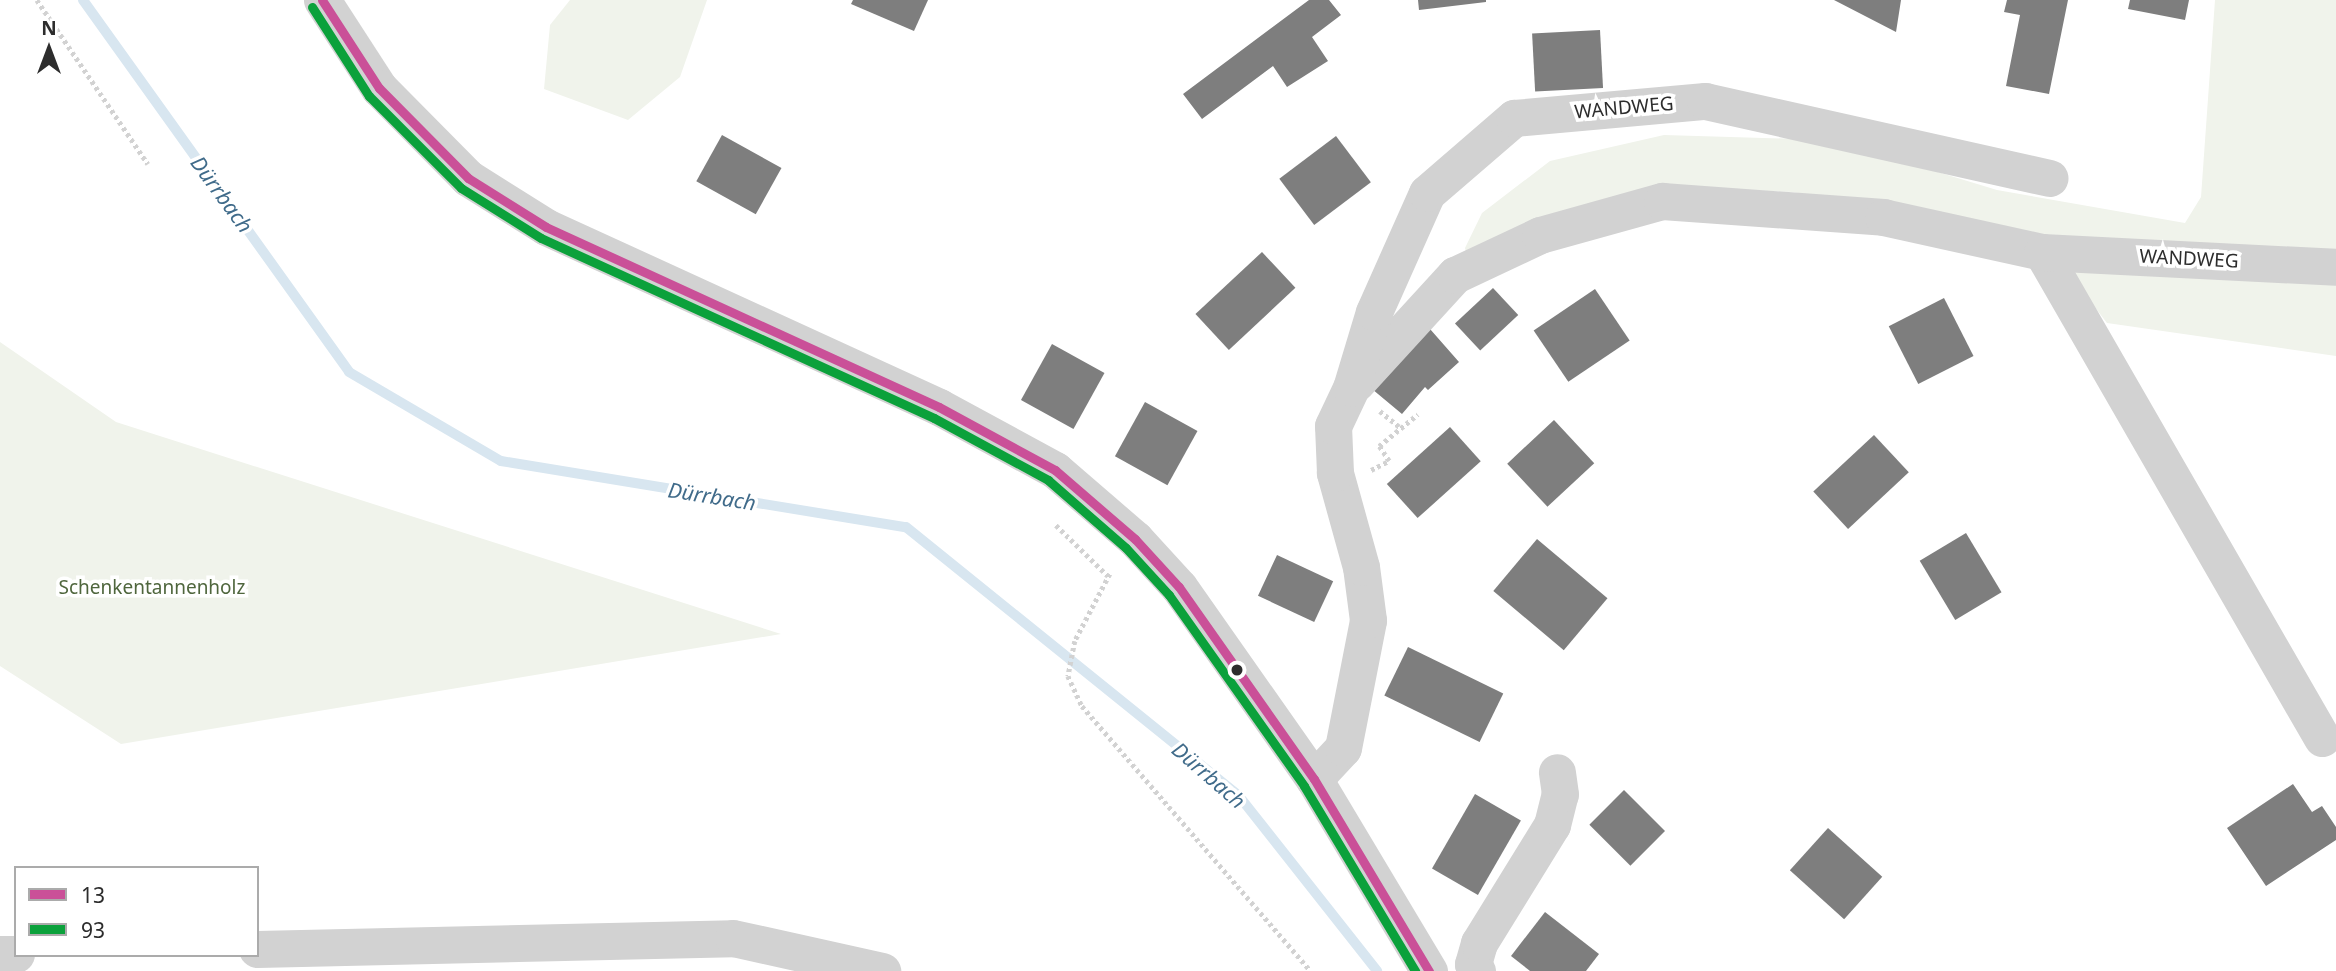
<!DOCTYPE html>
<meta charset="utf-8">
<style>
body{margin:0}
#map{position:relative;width:2336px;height:971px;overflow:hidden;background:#fff;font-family:"Noto Sans",sans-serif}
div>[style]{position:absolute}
.green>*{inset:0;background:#f0f3eb}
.stream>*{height:10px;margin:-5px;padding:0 5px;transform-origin:5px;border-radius:5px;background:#d8e6f0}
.building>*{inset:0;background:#7e7e7e;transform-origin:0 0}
.path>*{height:4.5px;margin-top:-2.25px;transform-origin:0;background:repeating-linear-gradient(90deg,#d2d2d2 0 3.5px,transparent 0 7px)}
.minor>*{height:37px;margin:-18.5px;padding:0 18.5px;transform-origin:18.5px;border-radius:18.5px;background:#d2d2d2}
.bus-1>*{height:9px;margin:-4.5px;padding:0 4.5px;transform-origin:4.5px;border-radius:4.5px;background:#ca5098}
.bus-2>*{height:9px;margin:-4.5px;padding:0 4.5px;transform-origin:4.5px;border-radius:4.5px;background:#0ba13b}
.dots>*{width:19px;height:19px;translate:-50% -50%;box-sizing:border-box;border:4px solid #fff;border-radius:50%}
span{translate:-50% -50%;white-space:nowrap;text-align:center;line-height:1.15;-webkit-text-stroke:7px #fff;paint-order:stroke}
.street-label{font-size:19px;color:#2d2d2d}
.park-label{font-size:19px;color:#4f663d}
.water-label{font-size:21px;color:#406b8a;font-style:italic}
.legend{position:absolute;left:14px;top:866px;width:245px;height:91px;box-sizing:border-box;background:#fff;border:2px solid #ababab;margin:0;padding:9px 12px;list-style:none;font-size:21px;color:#2d2d2d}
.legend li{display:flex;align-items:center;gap:14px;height:35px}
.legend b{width:35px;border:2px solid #ababab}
.north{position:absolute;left:14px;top:14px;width:70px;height:70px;-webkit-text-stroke:5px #fff;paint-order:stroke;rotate:0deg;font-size:19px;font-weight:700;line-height:28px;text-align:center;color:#2d2d2d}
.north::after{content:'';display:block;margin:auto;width:24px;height:32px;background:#2d2d2d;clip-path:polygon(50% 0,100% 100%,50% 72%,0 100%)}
</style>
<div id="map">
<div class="green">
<i style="clip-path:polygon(570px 0,707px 0,680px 77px,628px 120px,544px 89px,550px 25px)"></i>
<i style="clip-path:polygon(2215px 0,2336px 0,2336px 356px,2107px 323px,2043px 240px,1793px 192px,1694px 188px,1468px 261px,1465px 248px,1482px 213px,1550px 161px,1664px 135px,1801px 139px,1918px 166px,1997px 190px,2185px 223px,2201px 197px)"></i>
<i style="clip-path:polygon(0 342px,116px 422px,781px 634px,121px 744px,0 666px)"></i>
</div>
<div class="stream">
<i style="left:83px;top:0;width:457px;rotate:54.4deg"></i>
<i style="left:349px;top:372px;width:176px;rotate:30.4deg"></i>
<i style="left:501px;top:461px;width:410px;rotate:9.3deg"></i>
<i style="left:906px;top:527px;width:428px;rotate:38.9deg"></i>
<i style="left:1239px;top:796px;width:223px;rotate:51.7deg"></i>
</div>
<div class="building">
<i style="clip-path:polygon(853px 0,928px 0,914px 31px,851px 4px)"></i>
<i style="clip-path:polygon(1309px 0,1329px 0,1341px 15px,1312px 37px,1328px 61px,1287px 87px,1273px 66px,1202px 119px,1183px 94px)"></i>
<i style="clip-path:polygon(1418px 0,1486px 0,1486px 2px,1419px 10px)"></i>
<i style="clip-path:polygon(1834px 0,1901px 0,1896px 32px)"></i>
<i style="clip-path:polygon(2007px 0,2068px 0,2049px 94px,2006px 86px,2020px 15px,2004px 12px)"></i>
<i style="clip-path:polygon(2130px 0,2189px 0,2185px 20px,2128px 9px)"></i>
<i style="left:1600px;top:30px;width:58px;height:68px;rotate:87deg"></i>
<i style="left:722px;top:135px;width:68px;height:53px;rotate:29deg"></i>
<i style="left:1336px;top:136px;width:58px;height:71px;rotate:53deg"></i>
<i style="left:1262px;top:252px;width:49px;height:91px;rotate:47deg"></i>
<i style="left:1493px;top:288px;width:37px;height:52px;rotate:47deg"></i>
<i style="left:1595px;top:289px;width:62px;height:74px;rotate:56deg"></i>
<i style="left:1944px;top:298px;width:65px;height:62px;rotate:63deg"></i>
<i style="clip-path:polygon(1430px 329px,1459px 362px,1428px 390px,1425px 387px,1402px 414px,1372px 389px)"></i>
<i style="left:1052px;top:344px;width:60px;height:64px;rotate:29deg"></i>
<i style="left:1145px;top:402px;width:60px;height:62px;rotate:29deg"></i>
<i style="left:1554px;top:420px;width:59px;height:64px;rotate:47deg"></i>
<i style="left:1450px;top:427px;width:46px;height:85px;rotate:48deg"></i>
<i style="left:1874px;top:435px;width:51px;height:83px;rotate:47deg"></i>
<i style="left:1966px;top:533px;width:69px;height:54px;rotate:59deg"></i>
<i style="left:1537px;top:539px;width:92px;height:68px;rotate:40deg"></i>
<i style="left:1277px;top:555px;width:62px;height:45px;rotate:25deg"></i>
<i style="left:1408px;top:647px;width:106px;height:54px;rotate:26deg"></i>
<i style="clip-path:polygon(2293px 784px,2312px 812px,2322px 806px,2336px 827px,2336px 840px,2266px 886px,2227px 828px)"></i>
<i style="left:1624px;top:790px;width:58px;height:49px;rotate:45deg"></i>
<i style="left:1475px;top:794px;width:53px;height:86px;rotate:30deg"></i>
<i style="left:1828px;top:828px;width:73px;height:57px;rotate:42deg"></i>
<i style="clip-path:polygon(1545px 912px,1599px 954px,1586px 971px,1530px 971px,1511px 956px)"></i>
</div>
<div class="path">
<i style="left:37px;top:0;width:198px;rotate:55.9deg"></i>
<i style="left:1380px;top:411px;width:27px;rotate:39deg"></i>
<i style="left:1371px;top:470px;width:20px;rotate:-27deg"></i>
<i style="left:1389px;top:461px;width:18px;rotate:-124deg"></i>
<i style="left:1379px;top:446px;width:50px;rotate:-39.4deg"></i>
<i style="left:1056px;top:525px;width:73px;rotate:44.4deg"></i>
<i style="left:1110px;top:574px;width:76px;rotate:117.6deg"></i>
<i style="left:1075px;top:641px;width:36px;rotate:101deg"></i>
<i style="left:1068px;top:676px;width:33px;rotate:65deg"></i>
<i style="left:1082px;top:706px;width:350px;rotate:49.2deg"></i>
</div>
<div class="minor">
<i style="left:322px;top:0;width:105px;rotate:57.1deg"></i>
<i style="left:379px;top:88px;width:127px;rotate:45.3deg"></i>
<i style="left:468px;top:178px;width:92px;rotate:32.1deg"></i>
<i style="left:546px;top:227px;width:432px;rotate:24.6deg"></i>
<i style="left:939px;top:407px;width:132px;rotate:28.5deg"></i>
<i style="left:1055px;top:470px;width:106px;rotate:40.8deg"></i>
<i style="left:1135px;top:539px;width:65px;rotate:47.5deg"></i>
<i style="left:1179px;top:587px;width:235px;rotate:54.9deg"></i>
<i style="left:1314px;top:779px;width:224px;rotate:59.1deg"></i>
<i style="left:2042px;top:252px;width:561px;rotate:60.05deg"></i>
<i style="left:1356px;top:383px;width:147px;rotate:-47.5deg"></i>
<i style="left:1455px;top:275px;width:94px;rotate:-25.2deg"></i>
<i style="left:1540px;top:235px;width:127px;rotate:-15.6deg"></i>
<i style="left:1662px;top:201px;width:222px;rotate:4.1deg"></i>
<i style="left:1883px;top:217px;width:163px;rotate:12.4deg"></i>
<i style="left:2042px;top:252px;width:294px;rotate:2.9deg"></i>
<i style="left:1314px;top:779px;width:42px;rotate:-46.9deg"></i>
<i style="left:1343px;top:748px;width:130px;rotate:-78.9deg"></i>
<i style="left:1368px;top:620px;width:53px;rotate:-97.5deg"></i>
<i style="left:1361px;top:567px;width:98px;rotate:-105.5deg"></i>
<i style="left:1335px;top:473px;width:47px;rotate:-92.4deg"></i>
<i style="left:1333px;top:426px;width:42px;rotate:-64.7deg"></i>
<i style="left:1351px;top:388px;width:79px;rotate:-73.2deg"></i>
<i style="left:1374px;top:312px;width:130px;rotate:-66deg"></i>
<i style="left:1427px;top:193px;width:115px;rotate:-40.8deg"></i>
<i style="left:1514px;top:118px;width:192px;rotate:-5.1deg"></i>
<i style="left:1705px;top:101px;width:353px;rotate:12.6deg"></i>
<i style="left:257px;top:949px;width:476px;rotate:-1.3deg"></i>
<i style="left:733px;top:938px;width:153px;rotate:12.5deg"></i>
<i style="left:0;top:954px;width:16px"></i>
<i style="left:1477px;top:971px;width:8px;rotate:-120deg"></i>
<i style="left:1473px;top:964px;width:22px;rotate:-74deg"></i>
<i style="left:1479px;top:943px;width:139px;rotate:-58.3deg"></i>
<i style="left:1552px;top:825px;width:32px;rotate:-76deg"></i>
<i style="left:1560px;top:794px;width:22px;rotate:-98deg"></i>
</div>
<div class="bus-1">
<i style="left:322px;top:0;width:105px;rotate:57.1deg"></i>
<i style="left:379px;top:88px;width:127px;rotate:45.3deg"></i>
<i style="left:468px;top:178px;width:92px;rotate:32.1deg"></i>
<i style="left:546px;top:227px;width:432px;rotate:24.6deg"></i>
<i style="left:939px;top:407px;width:132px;rotate:28.5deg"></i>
<i style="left:1055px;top:470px;width:106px;rotate:40.8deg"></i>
<i style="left:1135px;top:539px;width:65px;rotate:47.5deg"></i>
<i style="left:1179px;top:587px;width:235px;rotate:54.9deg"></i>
<i style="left:1314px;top:779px;width:224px;rotate:59.1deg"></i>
</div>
<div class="bus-2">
<i style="left:312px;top:7px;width:106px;rotate:57.4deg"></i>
<i style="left:369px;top:96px;width:130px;rotate:45deg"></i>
<i style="left:461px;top:188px;width:94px;rotate:32deg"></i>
<i style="left:541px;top:238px;width:432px;rotate:24.6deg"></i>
<i style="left:934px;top:418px;width:130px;rotate:28.5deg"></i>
<i style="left:1048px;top:480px;width:103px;rotate:41.1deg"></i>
<i style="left:1126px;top:548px;width:64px;rotate:47.5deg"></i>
<i style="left:1169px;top:595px;width:234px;rotate:54.7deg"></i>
<i style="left:1304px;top:786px;width:216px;rotate:59deg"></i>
</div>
<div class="dots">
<i style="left:1237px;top:670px;background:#2d2d2d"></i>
</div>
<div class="street-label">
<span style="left:1624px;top:108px;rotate:-5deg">WANDWEG</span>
<span style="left:2189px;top:259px;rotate:3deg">WANDWEG</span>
</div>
<div class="park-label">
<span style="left:152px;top:588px">Schenkentannenholz</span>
</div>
<div class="water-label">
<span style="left:222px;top:194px;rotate:54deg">Dürrbach</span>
<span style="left:712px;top:496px;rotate:9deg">Dürrbach</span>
<span style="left:1209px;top:775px;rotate:41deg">Dürrbach</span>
</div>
<ul class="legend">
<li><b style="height:9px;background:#ca5098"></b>13</li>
<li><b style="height:9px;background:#0ba13b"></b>93</li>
</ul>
<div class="north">N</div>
</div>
